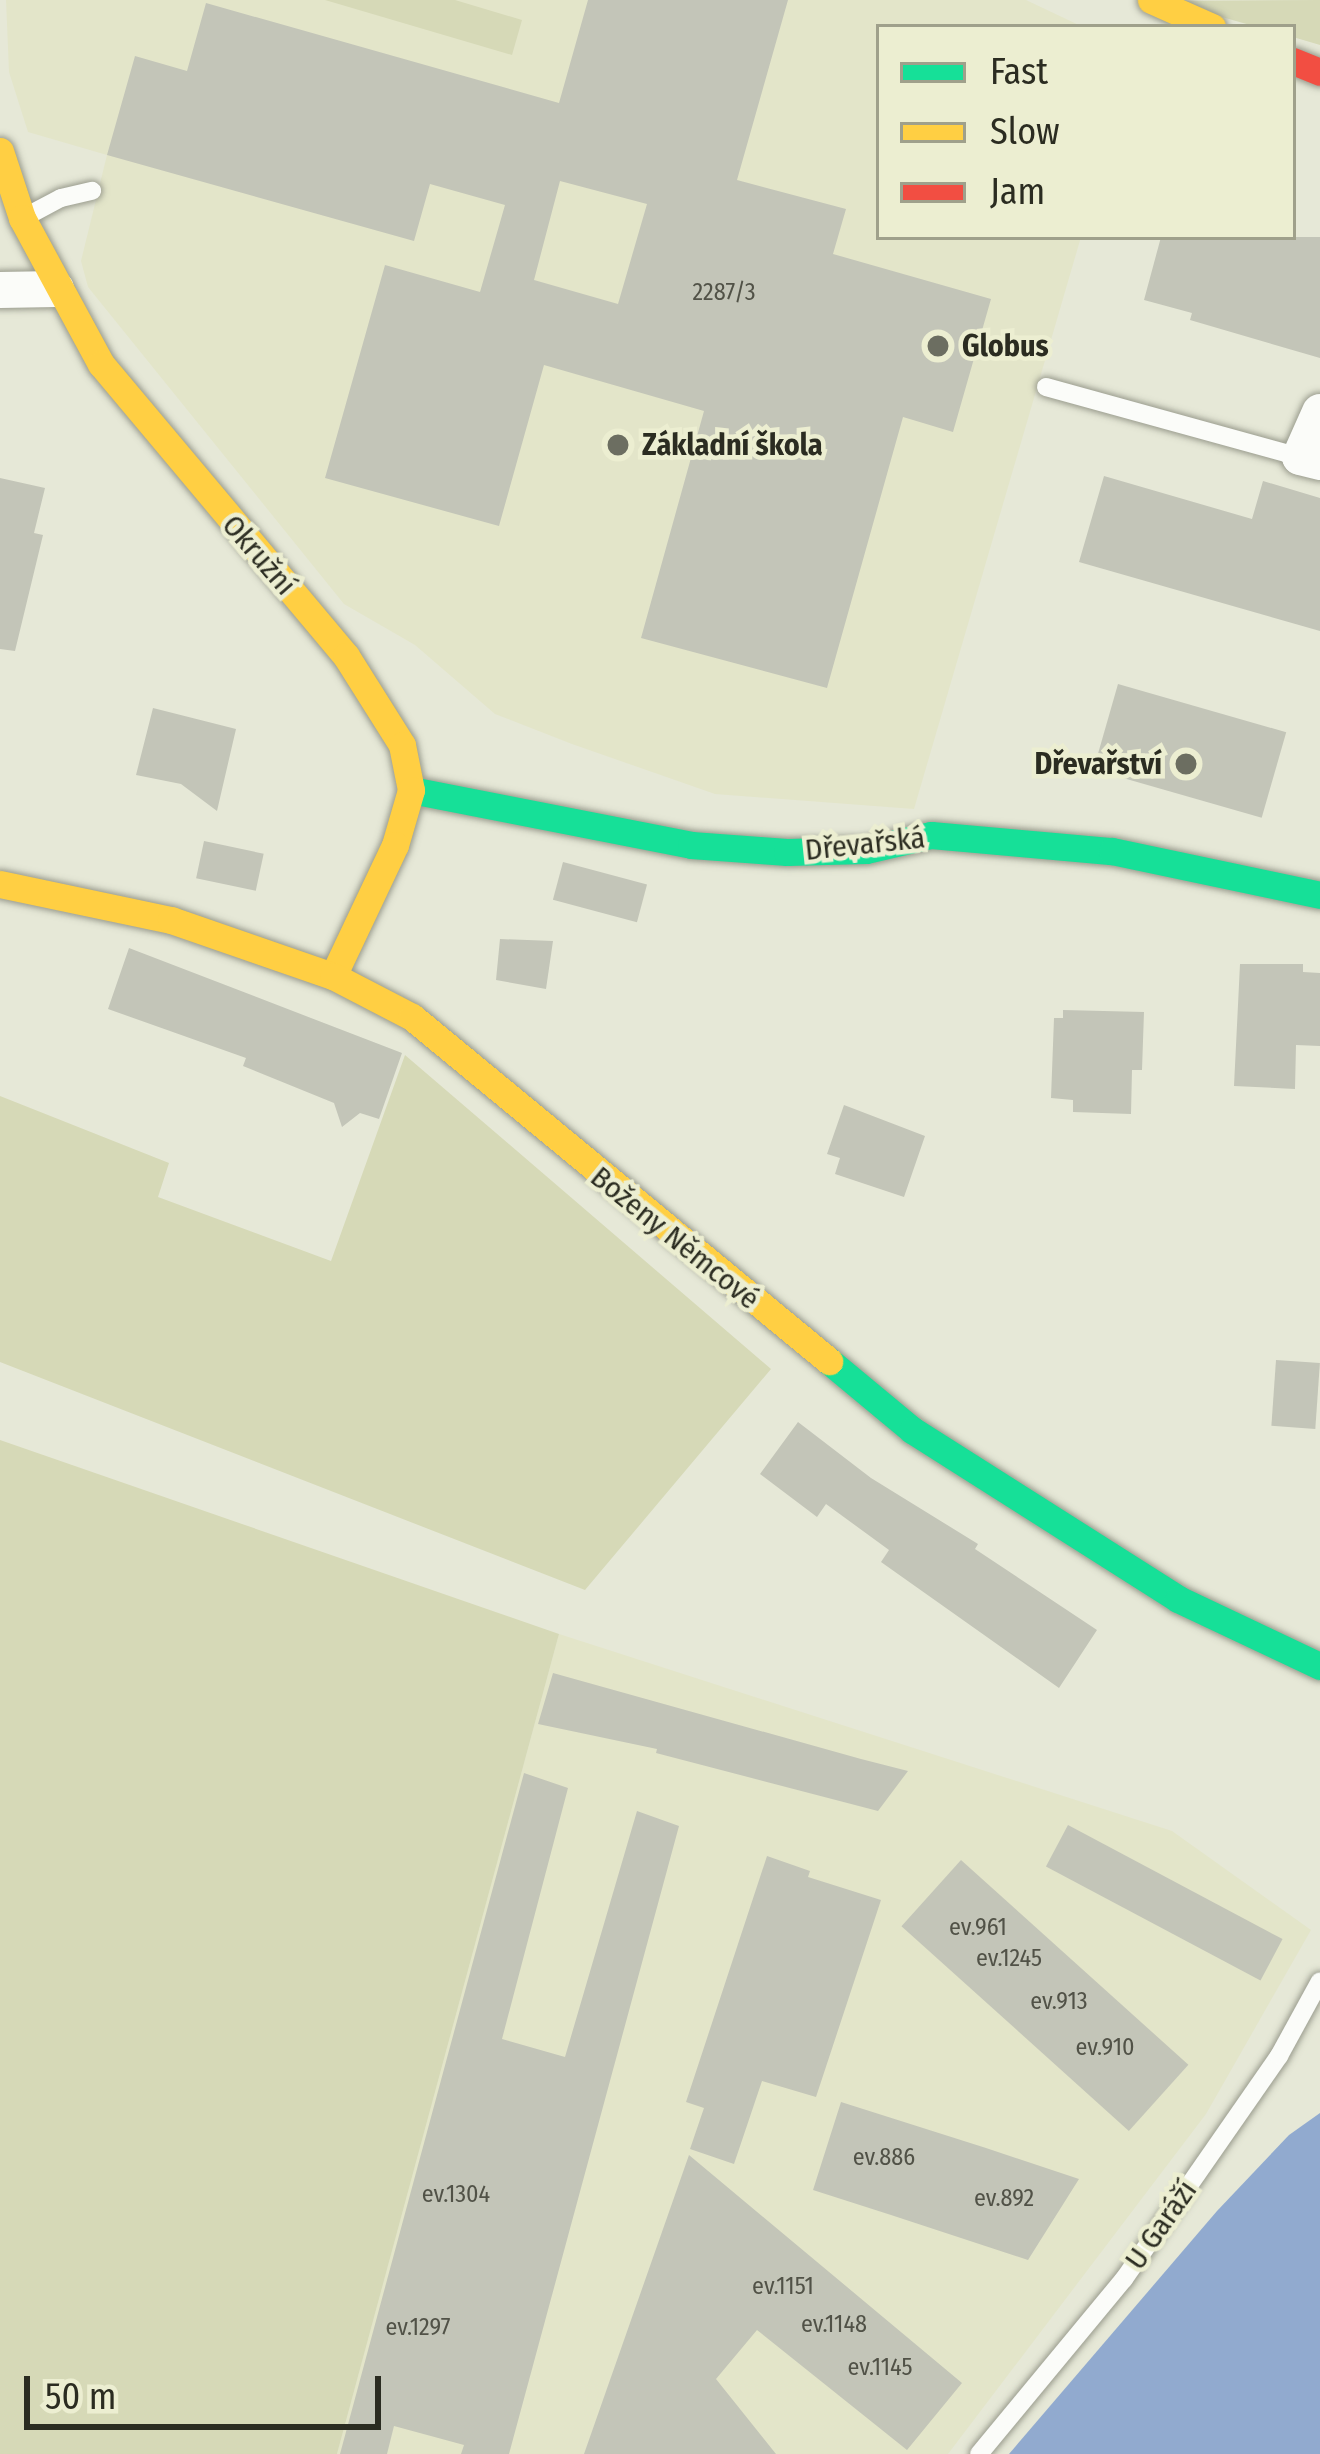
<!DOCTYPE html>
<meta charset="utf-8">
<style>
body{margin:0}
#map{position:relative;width:1320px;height:2454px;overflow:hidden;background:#e6e8d7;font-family:"Fira Sans Condensed",sans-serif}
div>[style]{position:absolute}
.built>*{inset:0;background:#e3e5c9}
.green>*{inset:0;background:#d6d9b7}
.water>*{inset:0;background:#91aacf}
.building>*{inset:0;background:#c3c5b8;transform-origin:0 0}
.roads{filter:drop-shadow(0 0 3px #9a9c8e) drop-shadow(0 0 3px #9a9c8e)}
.lane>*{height:18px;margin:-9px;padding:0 9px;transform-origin:9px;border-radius:9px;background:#fbfcf9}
.street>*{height:36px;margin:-18px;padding:0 18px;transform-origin:18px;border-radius:18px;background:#fbfcf9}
.fast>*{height:27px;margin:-13.5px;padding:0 13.5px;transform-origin:13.5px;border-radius:13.5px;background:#16e098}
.slow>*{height:27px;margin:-13.5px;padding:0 13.5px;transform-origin:13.5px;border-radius:13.5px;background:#ffcf43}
.jam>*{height:27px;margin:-13.5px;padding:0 13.5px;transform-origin:13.5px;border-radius:13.5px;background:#f24e42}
.dots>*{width:33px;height:33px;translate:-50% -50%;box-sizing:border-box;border:6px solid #eceed1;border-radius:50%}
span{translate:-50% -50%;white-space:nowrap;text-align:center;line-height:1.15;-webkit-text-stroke:9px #eceed1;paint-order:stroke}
.number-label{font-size:24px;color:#515247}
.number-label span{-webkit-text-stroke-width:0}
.poi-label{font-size:30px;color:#2b2c21;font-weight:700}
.left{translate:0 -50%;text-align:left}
.right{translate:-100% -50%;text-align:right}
.street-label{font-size:30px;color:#2b2c21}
.legend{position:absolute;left:876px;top:24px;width:420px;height:216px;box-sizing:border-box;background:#eceed1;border:3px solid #9fa08b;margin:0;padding:15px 21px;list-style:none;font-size:36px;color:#2b2c21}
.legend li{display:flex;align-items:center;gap:24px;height:60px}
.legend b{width:60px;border:3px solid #9fa08b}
.scale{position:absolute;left:24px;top:2376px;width:357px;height:54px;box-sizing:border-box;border:6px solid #2b2c21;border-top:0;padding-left:15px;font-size:36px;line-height:42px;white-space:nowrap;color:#2b2c21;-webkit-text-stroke:9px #eceed1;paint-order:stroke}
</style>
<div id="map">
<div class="built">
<i style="clip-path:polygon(6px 0,1026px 0,1083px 27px,879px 27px,879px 237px,1081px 237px,914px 809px,715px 794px,572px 744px,495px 714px,415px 645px,344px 604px,88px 287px,81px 261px,107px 155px,28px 132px,9px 72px)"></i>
<i style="clip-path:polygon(559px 1634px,1172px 1831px,1311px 1930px,1206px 2114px,948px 2454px,337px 2454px)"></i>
</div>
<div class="green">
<i style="clip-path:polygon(325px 0,455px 0,522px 20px,512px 55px)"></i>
<i style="clip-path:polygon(1320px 0,1320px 45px,1293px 37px,1293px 27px,1257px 27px,1166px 1px)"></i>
<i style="clip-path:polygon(405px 1055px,771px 1369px,585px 1590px,0 1362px,0 1096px,169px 1163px,158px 1197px,331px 1261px)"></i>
<i style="clip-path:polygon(0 1440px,559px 1634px,337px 2454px,0 2454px)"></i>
</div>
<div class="water">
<i style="clip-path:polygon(1320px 2113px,1320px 2454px,1009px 2454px,1217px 2211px,1289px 2135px)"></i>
</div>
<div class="building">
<i style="clip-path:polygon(evenodd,588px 0,788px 0,737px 180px,846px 209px,833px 254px,991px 299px,953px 432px,903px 417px,827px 688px,641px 638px,704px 411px,544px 365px,499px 526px,325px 478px,385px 265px,480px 292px,505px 205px,430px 184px,414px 241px,107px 155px,135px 56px,187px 71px,206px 3px,559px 103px,588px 0,560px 181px,647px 204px,618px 304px,534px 280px,560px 181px)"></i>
<i style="clip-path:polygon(1161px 237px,1320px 237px,1320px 358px,1190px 320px,1192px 313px,1144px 300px)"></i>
<i style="clip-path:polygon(1104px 476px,1252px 519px,1263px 481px,1320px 498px,1320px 631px,1079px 562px)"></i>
<i style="clip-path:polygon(0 478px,45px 488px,34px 533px,43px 535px,15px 651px,0 649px)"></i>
<i style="left:1118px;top:684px;width:175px;height:89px;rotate:16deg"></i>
<i style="clip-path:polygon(153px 708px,236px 729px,217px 811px,181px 784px,136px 775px)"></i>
<i style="left:204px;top:841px;width:61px;height:38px;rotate:12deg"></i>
<i style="left:563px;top:862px;width:87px;height:39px;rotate:15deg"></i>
<i style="clip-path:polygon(500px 939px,553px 941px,546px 989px,496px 980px)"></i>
<i style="clip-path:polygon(129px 948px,402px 1053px,379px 1119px,360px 1113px,342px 1127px,334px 1103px,243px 1066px,246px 1058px,108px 1009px)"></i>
<i style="clip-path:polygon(1240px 964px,1303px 964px,1303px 972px,1320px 973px,1320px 1046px,1296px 1045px,1295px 1089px,1234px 1086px)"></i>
<i style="clip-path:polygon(1063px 1010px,1144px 1012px,1142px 1070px,1132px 1070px,1131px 1114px,1073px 1112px,1073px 1100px,1051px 1098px,1054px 1018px,1063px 1018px)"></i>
<i style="clip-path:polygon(844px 1105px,925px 1136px,904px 1197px,835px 1174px,840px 1158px,827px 1154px)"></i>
<i style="left:1276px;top:1360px;width:44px;height:66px;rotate:4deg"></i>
<i style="clip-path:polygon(798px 1422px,871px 1478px,978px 1544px,975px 1549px,1097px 1630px,1059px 1688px,881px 1562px,889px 1550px,826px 1504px,817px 1517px,760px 1474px)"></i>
<i style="clip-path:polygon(553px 1673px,861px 1759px,908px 1771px,878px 1811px,656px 1753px,657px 1749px,538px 1724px)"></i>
<i style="clip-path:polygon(524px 1773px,568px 1788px,502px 2039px,565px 2057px,637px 1811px,679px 1826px,509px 2454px,461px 2454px,464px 2445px,394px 2426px,387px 2454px,340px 2454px)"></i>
<i style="left:1068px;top:1825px;width:243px;height:47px;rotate:28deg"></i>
<i style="clip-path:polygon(767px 1856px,810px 1871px,808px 1877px,881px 1900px,816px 2097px,762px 2081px,734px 2164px,690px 2149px,704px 2108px,686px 2102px)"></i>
<i style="left:961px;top:1860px;width:306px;height:89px;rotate:42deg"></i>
<i style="clip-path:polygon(841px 2102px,986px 2148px,1079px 2179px,1028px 2260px,891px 2215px,813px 2190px)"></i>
<i style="clip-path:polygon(689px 2155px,962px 2383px,907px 2450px,757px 2330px,716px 2379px,776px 2454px,584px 2454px)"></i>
</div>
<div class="roads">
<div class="lane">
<i style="left:27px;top:216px;width:38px;rotate:-28deg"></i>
<i style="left:61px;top:198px;width:32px;rotate:-13deg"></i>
<i style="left:1046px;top:387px;width:263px;rotate:15.4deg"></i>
<i style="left:979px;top:2454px;width:227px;rotate:-50.4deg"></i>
<i style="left:1124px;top:2279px;width:272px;rotate:-55.2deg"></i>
<i style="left:1279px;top:2056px;width:85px;rotate:-61.3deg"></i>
</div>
<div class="street">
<i style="left:0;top:290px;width:56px;rotate:-1deg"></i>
<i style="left:1320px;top:412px;width:49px;rotate:114deg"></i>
<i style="left:1300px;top:457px;width:21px;rotate:14deg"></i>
</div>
<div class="fast">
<i style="left:411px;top:790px;width:285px;rotate:11.1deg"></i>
<i style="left:691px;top:845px;width:96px;rotate:4.2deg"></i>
<i style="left:787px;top:852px;width:79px;rotate:-1.5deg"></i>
<i style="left:866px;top:850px;width:67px;rotate:-13deg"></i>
<i style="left:931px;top:835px;width:182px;rotate:5.1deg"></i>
<i style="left:1112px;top:851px;width:213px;rotate:11.9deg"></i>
<i style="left:829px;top:1361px;width:108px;rotate:39.7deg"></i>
<i style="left:912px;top:1430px;width:315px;rotate:32.4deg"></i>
<i style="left:1178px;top:1599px;width:157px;rotate:25.3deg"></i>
</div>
<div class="slow">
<i style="left:1151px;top:0;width:67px;rotate:23.9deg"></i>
<i style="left:0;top:151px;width:71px;rotate:71.8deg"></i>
<i style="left:22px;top:218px;width:166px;rotate:61.6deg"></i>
<i style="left:101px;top:364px;width:381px;rotate:50deg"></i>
<i style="left:346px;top:656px;width:105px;rotate:57.8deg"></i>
<i style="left:402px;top:745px;width:46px;rotate:78.7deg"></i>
<i style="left:411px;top:790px;width:57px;rotate:106.2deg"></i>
<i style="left:395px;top:845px;width:145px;rotate:115.3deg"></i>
<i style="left:0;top:884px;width:175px;rotate:11.9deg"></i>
<i style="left:171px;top:920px;width:171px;rotate:19.1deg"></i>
<i style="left:333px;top:976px;width:89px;rotate:27.4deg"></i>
<i style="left:412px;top:1017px;width:541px;rotate:39.52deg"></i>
</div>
<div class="jam">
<i style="left:1293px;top:61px;width:29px;rotate:22deg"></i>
</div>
</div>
<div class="dots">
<i style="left:938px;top:346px;background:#6c6e61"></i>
<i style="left:618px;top:445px;background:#6c6e61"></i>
<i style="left:1186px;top:764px;background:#6c6e61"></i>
</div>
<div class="number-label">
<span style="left:724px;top:293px">2287/3</span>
<span style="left:978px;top:1928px">ev.961</span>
<span style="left:1009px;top:1959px">ev.1245</span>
<span style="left:1059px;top:2002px">ev.913</span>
<span style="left:1105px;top:2048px">ev.910</span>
<span style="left:884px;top:2158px">ev.886</span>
<span style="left:456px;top:2195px">ev.1304</span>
<span style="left:1004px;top:2199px">ev.892</span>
<span style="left:783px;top:2287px">ev.1151</span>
<span style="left:834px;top:2325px">ev.1148</span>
<span style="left:418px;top:2328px">ev.1297</span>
<span style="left:880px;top:2368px">ev.1145</span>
</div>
<div class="poi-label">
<span class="left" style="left:962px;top:346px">Globus</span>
<span class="left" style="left:642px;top:445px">Základní škola</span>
<span class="right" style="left:1162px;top:764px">Dřevařství</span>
</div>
<div class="street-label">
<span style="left:259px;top:555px;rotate:49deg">Okružní</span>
<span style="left:865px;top:844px;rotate:-6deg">Dřevařská</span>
<span style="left:675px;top:1238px;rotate:39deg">Boženy Němcové</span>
<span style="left:1161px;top:2225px;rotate:-55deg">U Garáží</span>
</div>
<ul class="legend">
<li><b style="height:15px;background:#16e098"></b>Fast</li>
<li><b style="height:15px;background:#ffcf43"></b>Slow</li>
<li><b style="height:15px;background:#f24e42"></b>Jam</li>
</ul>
<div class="scale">50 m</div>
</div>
